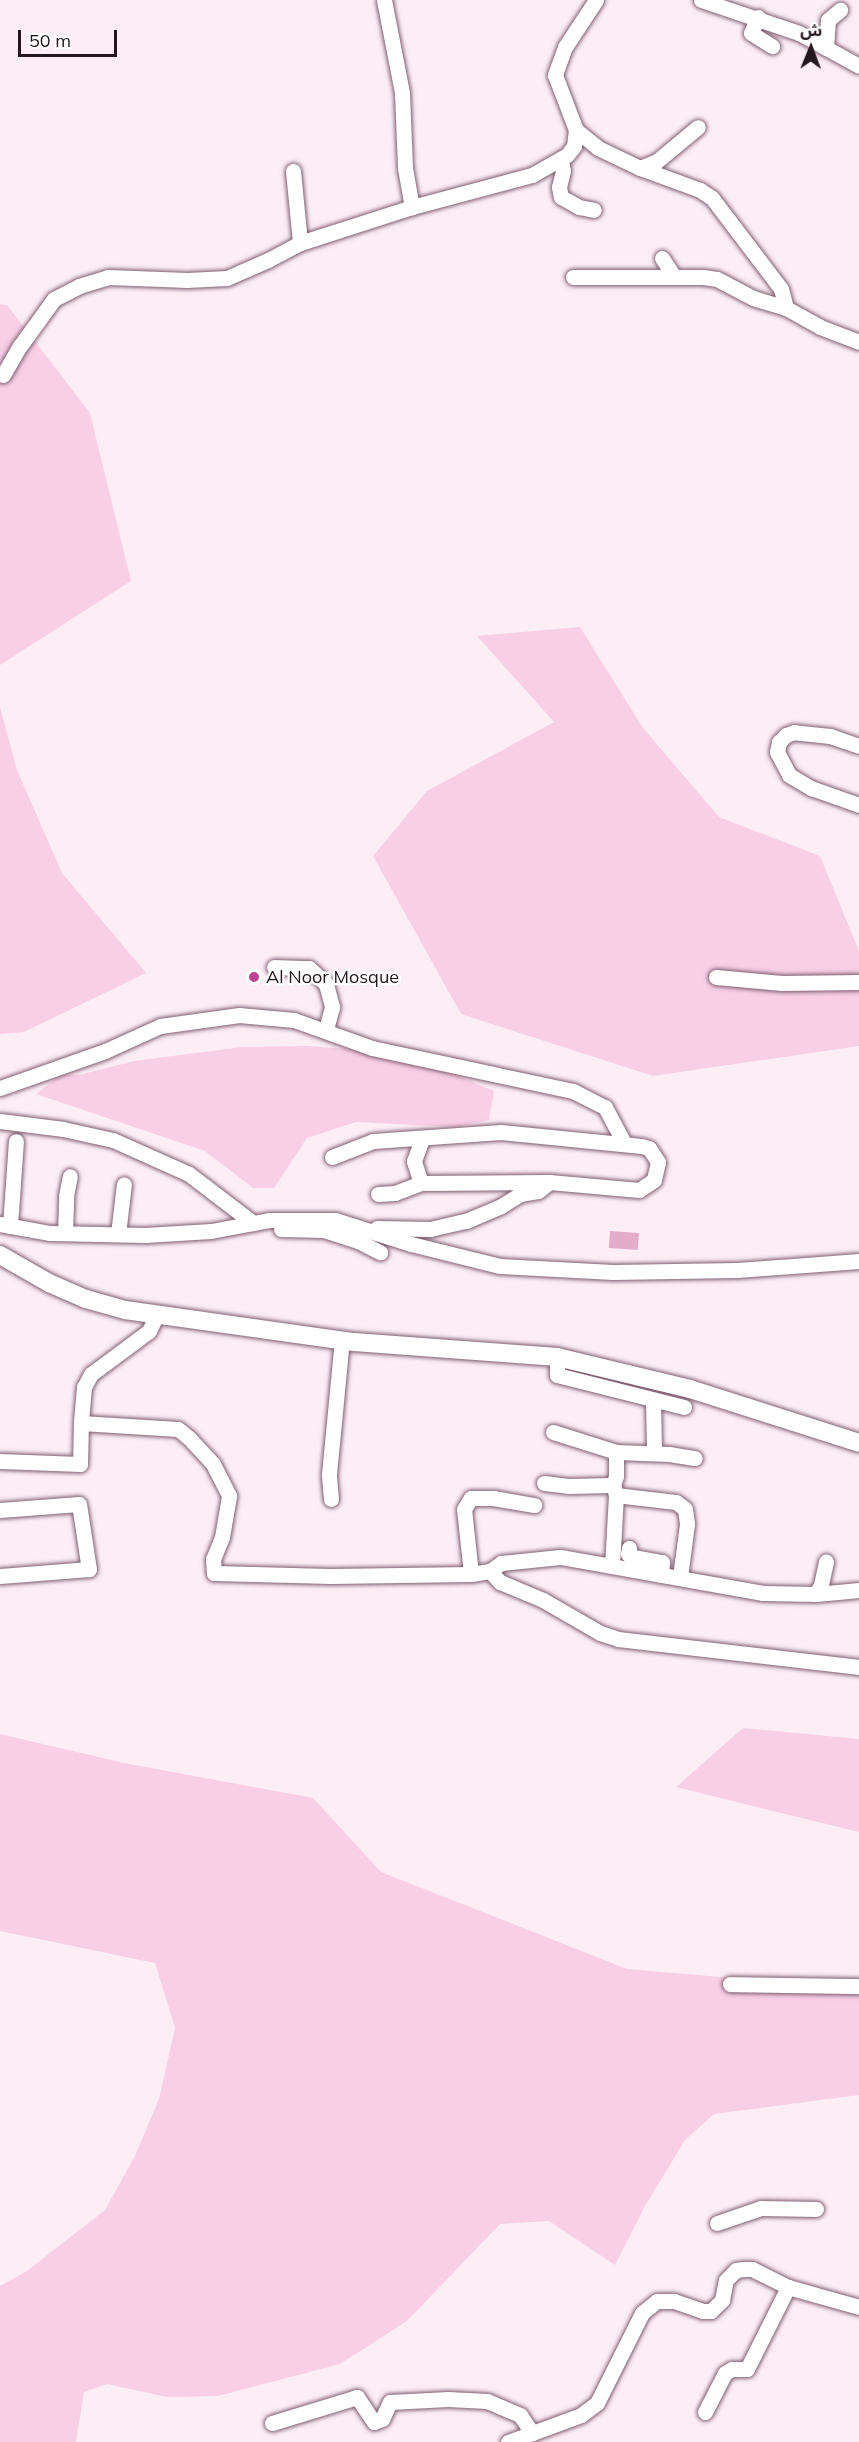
<!DOCTYPE html>
<meta charset="utf-8">
<style>
body{margin:0}
#map{position:relative;width:859px;height:2442px;overflow:hidden;background:#fdeef6;font-family:Mulish,"Noto Sans Arabic",sans-serif}
div>[style]{position:absolute}
.green>*{inset:0;background:#f9cfe6}
.water>*{inset:0;background:#e4accb;transform-origin:0 0}
.roads{filter:drop-shadow(0 0 2px #7f5f70) drop-shadow(0 0 2px #7f5f70)}
.minor>*{height:15px;margin:-7.5px;padding:0 7.5px;transform-origin:7.5px;border-radius:7.5px;background:#fff}
.major>*{height:18px;margin:-9px;padding:0 9px;transform-origin:9px;border-radius:9px;background:#fff}
.dots>*{width:16px;height:16px;translate:-50% -50%;box-sizing:border-box;border:3px solid #fff;border-radius:50%}
span{translate:-50% -50%;white-space:nowrap;text-align:center;line-height:1.15;-webkit-text-stroke:4.5px #fff;paint-order:stroke}
.poi-label{font-size:18px;color:#23161d}
.left{translate:0 -50%;text-align:left}
.north{position:absolute;left:781px;top:18px;width:60px;height:60px;-webkit-text-stroke:4px #fff;paint-order:stroke;rotate:1deg;font-size:16px;font-weight:700;line-height:24px;text-align:center;color:#23161d}
.north::after{content:'';display:block;margin:auto;width:21px;height:27px;background:#23161d;clip-path:polygon(50% 0,100% 100%,50% 72%,0 100%)}
.scale{position:absolute;left:18px;top:30px;width:99px;height:27px;box-sizing:border-box;border:3px solid #23161d;border-top:0;padding-left:8px;font-size:18px;line-height:21px;white-space:nowrap;color:#23161d;-webkit-text-stroke:4px #fff;paint-order:stroke}
</style>
<div id="map">
<div class="green">
<i style="clip-path:polygon(0 304px,7px 305px,90px 413px,131px 581px,0 665px)"></i>
<i style="clip-path:polygon(580px 627px,643px 728px,719px 817px,820px 856px,859px 951px,859px 1046px,653px 1076px,461px 1014px,373px 856px,427px 791px,554px 722px,477px 636px)"></i>
<i style="clip-path:polygon(0 707px,17px 770px,62px 873px,146px 973px,24px 1032px,0 1034px)"></i>
<i style="clip-path:polygon(307px 1046px,364px 1050px,444px 1070px,494px 1091px,489px 1120px,455px 1127px,356px 1122px,307px 1138px,274px 1188px,253px 1188px,205px 1151px,36px 1094px,61px 1075px,79px 1075px,134px 1061px,242px 1047px)"></i>
<i style="clip-path:polygon(743px 1728px,859px 1739px,859px 1832px,676px 1787px)"></i>
<i style="clip-path:polygon(0 1734px,124px 1763px,313px 1798px,381px 1872px,627px 1969px,859px 1989px,859px 2095px,714px 2114px,685px 2140px,645px 2206px,615px 2265px,549px 2221px,500px 2224px,407px 2321px,340px 2364px,218px 2396px,167px 2397px,107px 2384px,84px 2392px,76px 2442px,0 2442px,0 2286px,27px 2271px,105px 2210px,135px 2156px,159px 2099px,175px 2028px,155px 1963px,0 1931px)"></i>
</div>
<div class="water">
<i style="left:610px;top:1231px;width:29px;height:17px;rotate:4deg"></i>
</div>
<div class="roads">
<div class="minor">
<i style="left:384px;top:0;width:95px;rotate:79deg"></i>
<i style="left:402px;top:93px;width:75px;rotate:87.7deg"></i>
<i style="left:405px;top:168px;width:40px;rotate:80deg"></i>
<i style="left:596px;top:0;width:56px;rotate:123.4deg"></i>
<i style="left:565px;top:47px;width:30px;rotate:110deg"></i>
<i style="left:555px;top:75px;width:59px;rotate:69.1deg"></i>
<i style="left:576px;top:130px;width:28px;rotate:39deg"></i>
<i style="left:598px;top:148px;width:47px;rotate:25.5deg"></i>
<i style="left:640px;top:168px;width:64px;rotate:20.1deg"></i>
<i style="left:700px;top:190px;width:14px;rotate:34deg"></i>
<i style="left:712px;top:198px;width:114px;rotate:52.8deg"></i>
<i style="left:781px;top:289px;width:20px;rotate:75deg"></i>
<i style="left:786px;top:308px;width:39px;rotate:29deg"></i>
<i style="left:820px;top:327px;width:42px;rotate:21deg"></i>
<i style="left:701px;top:0;width:103px;rotate:18.6deg"></i>
<i style="left:799px;top:33px;width:68px;rotate:28.8deg"></i>
<i style="left:758px;top:17px;width:17px;rotate:114deg"></i>
<i style="left:751px;top:33px;width:25px;rotate:32deg"></i>
<i style="left:826px;top:48px;width:28px;rotate:-86deg"></i>
<i style="left:828px;top:20px;width:16px;rotate:-40deg"></i>
<i style="left:561px;top:159px;width:12px;rotate:81deg"></i>
<i style="left:563px;top:171px;width:16px;rotate:104deg"></i>
<i style="left:559px;top:187px;width:10px;rotate:79deg"></i>
<i style="left:561px;top:197px;width:21px;rotate:29deg"></i>
<i style="left:579px;top:207px;width:15px;rotate:11deg"></i>
<i style="left:640px;top:168px;width:18px;rotate:-22deg"></i>
<i style="left:657px;top:161px;width:53px;rotate:-39.7deg"></i>
<i style="left:293px;top:171px;width:72px;rotate:84.4deg"></i>
<i style="left:662px;top:258px;width:20px;rotate:57deg"></i>
<i style="left:573px;top:277px;width:130px"></i>
<i style="left:703px;top:277px;width:14px;rotate:8deg"></i>
<i style="left:717px;top:279px;width:41px;rotate:27.8deg"></i>
<i style="left:753px;top:298px;width:34px;rotate:17deg"></i>
<i style="left:3px;top:375px;width:34px;rotate:-60deg"></i>
<i style="left:20px;top:346px;width:58px;rotate:-54.1deg"></i>
<i style="left:54px;top:299px;width:28px;rotate:-27deg"></i>
<i style="left:79px;top:286px;width:30px;rotate:-17deg"></i>
<i style="left:108px;top:277px;width:79px;rotate:2.2deg"></i>
<i style="left:187px;top:280px;width:40px;rotate:-2.9deg"></i>
<i style="left:227px;top:278px;width:45px;rotate:-23.7deg"></i>
<i style="left:268px;top:260px;width:36px;rotate:-28deg"></i>
<i style="left:300px;top:243px;width:118px;rotate:-17.8deg"></i>
<i style="left:412px;top:207px;width:124px;rotate:-14.9deg"></i>
<i style="left:532px;top:175px;width:40px;rotate:-29.7deg"></i>
<i style="left:567px;top:155px;width:11px;rotate:-52deg"></i>
<i style="left:574px;top:146px;width:16px;rotate:-83deg"></i>
<i style="left:859px;top:746px;width:31px;rotate:-161deg"></i>
<i style="left:830px;top:736px;width:36px;rotate:-174deg"></i>
<i style="left:794px;top:732px;width:9px;rotate:159deg"></i>
<i style="left:786px;top:735px;width:10px;rotate:135deg"></i>
<i style="left:779px;top:742px;width:10px;rotate:101deg"></i>
<i style="left:777px;top:752px;width:26px;rotate:62deg"></i>
<i style="left:789px;top:775px;width:26px;rotate:31deg"></i>
<i style="left:811px;top:788px;width:51px;rotate:19.5deg"></i>
<i style="left:274px;top:967px;width:35px;rotate:2deg"></i>
<i style="left:309px;top:968px;width:23px;rotate:43deg"></i>
<i style="left:326px;top:984px;width:24px;rotate:75deg"></i>
<i style="left:332px;top:1007px;width:24px;rotate:105deg"></i>
<i style="left:716px;top:977px;width:66px;rotate:5.2deg"></i>
<i style="left:782px;top:983px;width:77px;rotate:-0.7deg"></i>
<i style="left:0;top:1088px;width:111px;rotate:-19.4deg"></i>
<i style="left:105px;top:1051px;width:60px;rotate:-24.4deg"></i>
<i style="left:160px;top:1026px;width:80px;rotate:-7.9deg"></i>
<i style="left:239px;top:1015px;width:55px;rotate:5.2deg"></i>
<i style="left:294px;top:1020px;width:83px;rotate:19.7deg"></i>
<i style="left:372px;top:1048px;width:206px;rotate:12.1deg"></i>
<i style="left:573px;top:1091px;width:36px;rotate:27deg"></i>
<i style="left:605px;top:1107px;width:41px;rotate:62.2deg"></i>
<i style="left:0;top:1121px;width:64px;rotate:7.2deg"></i>
<i style="left:63px;top:1129px;width:51px;rotate:12.4deg"></i>
<i style="left:113px;top:1140px;width:83px;rotate:24.1deg"></i>
<i style="left:189px;top:1174px;width:81px;rotate:37.4deg"></i>
<i style="left:332px;top:1157px;width:44px;rotate:-21.3deg"></i>
<i style="left:373px;top:1141px;width:128px;rotate:-4deg"></i>
<i style="left:501px;top:1132px;width:141px;rotate:5.7deg"></i>
<i style="left:641px;top:1146px;width:8px;rotate:14deg"></i>
<i style="left:649px;top:1148px;width:17px;rotate:57deg"></i>
<i style="left:658px;top:1162px;width:18px;rotate:103deg"></i>
<i style="left:654px;top:1180px;width:18px;rotate:146deg"></i>
<i style="left:639px;top:1190px;width:90px;rotate:-174.9deg"></i>
<i style="left:549px;top:1182px;width:128px;rotate:179.6deg"></i>
<i style="left:421px;top:1183px;width:28px;rotate:159deg"></i>
<i style="left:395px;top:1193px;width:17px;rotate:177deg"></i>
<i style="left:421px;top:1183px;width:23px;rotate:-108deg"></i>
<i style="left:414px;top:1161px;width:23px;rotate:-70deg"></i>
<i style="left:0;top:1224px;width:51px;rotate:10.2deg"></i>
<i style="left:50px;top:1233px;width:95px;rotate:1.2deg"></i>
<i style="left:145px;top:1235px;width:66px;rotate:-3.5deg"></i>
<i style="left:211px;top:1231px;width:60px;rotate:-10.6deg"></i>
<i style="left:270px;top:1220px;width:65px"></i>
<i style="left:335px;top:1220px;width:80px;rotate:17.5deg"></i>
<i style="left:411px;top:1244px;width:92px;rotate:13.9deg"></i>
<i style="left:500px;top:1266px;width:113px;rotate:3deg"></i>
<i style="left:613px;top:1272px;width:124px;rotate:-0.9deg"></i>
<i style="left:737px;top:1270px;width:122px;rotate:-4.2deg"></i>
<i style="left:10px;top:1226px;width:85px;rotate:-86deg"></i>
<i style="left:377px;top:1228px;width:53px;rotate:1.1deg"></i>
<i style="left:430px;top:1229px;width:37px;rotate:-13deg"></i>
<i style="left:466px;top:1221px;width:38px;rotate:-23deg"></i>
<i style="left:501px;top:1206px;width:22px;rotate:-32deg"></i>
<i style="left:520px;top:1194px;width:18px;rotate:-9deg"></i>
<i style="left:538px;top:1191px;width:11px;rotate:-38deg"></i>
<i style="left:281px;top:1229px;width:43px;rotate:1.3deg"></i>
<i style="left:324px;top:1230px;width:36px;rotate:18deg"></i>
<i style="left:358px;top:1241px;width:25px;rotate:27deg"></i>
<i style="left:65px;top:1233px;width:37px;rotate:-88deg"></i>
<i style="left:66px;top:1196px;width:20px;rotate:-79deg"></i>
<i style="left:118px;top:1234px;width:50px;rotate:-83.2deg"></i>
<i style="left:156px;top:1316px;width:17px;rotate:115deg"></i>
<i style="left:149px;top:1331px;width:72px;rotate:143.4deg"></i>
<i style="left:91px;top:1374px;width:15px;rotate:118deg"></i>
<i style="left:84px;top:1387px;width:36px;rotate:95deg"></i>
<i style="left:81px;top:1423px;width:97px;rotate:3.5deg"></i>
<i style="left:178px;top:1429px;width:14px;rotate:39deg"></i>
<i style="left:189px;top:1438px;width:35px;rotate:47deg"></i>
<i style="left:213px;top:1464px;width:36px;rotate:63deg"></i>
<i style="left:229px;top:1496px;width:42px;rotate:99.7deg"></i>
<i style="left:222px;top:1537px;width:24px;rotate:112deg"></i>
<i style="left:213px;top:1559px;width:14px;rotate:86deg"></i>
<i style="left:214px;top:1573px;width:116px;rotate:1.5deg"></i>
<i style="left:330px;top:1576px;width:141px;rotate:-0.8deg"></i>
<i style="left:471px;top:1574px;width:19px;rotate:-9deg"></i>
<i style="left:557px;top:1357px;width:18px;rotate:90deg"></i>
<i style="left:557px;top:1375px;width:131px;rotate:14.1deg"></i>
<i style="left:653px;top:1400px;width:49px;rotate:88.8deg"></i>
<i style="left:553px;top:1432px;width:66px;rotate:17.6deg"></i>
<i style="left:616px;top:1452px;width:24px;rotate:90deg"></i>
<i style="left:616px;top:1476px;width:9px;rotate:108deg"></i>
<i style="left:616px;top:1452px;width:53px;rotate:2.2deg"></i>
<i style="left:669px;top:1454px;width:26px;rotate:9deg"></i>
<i style="left:0;top:1461px;width:80px;rotate:2.1deg"></i>
<i style="left:80px;top:1464px;width:41px;rotate:-88.6deg"></i>
<i style="left:544px;top:1483px;width:24px;rotate:7deg"></i>
<i style="left:568px;top:1486px;width:45px;rotate:-1.3deg"></i>
<i style="left:613px;top:1485px;width:10px;rotate:73deg"></i>
<i style="left:616px;top:1495px;width:71px;rotate:93.2deg"></i>
<i style="left:616px;top:1495px;width:60px;rotate:6.7deg"></i>
<i style="left:676px;top:1502px;width:11px;rotate:38deg"></i>
<i style="left:685px;top:1509px;width:15px;rotate:82deg"></i>
<i style="left:687px;top:1524px;width:53px;rotate:97.5deg"></i>
<i style="left:331px;top:1499px;width:25px;rotate:-95deg"></i>
<i style="left:329px;top:1474px;width:135px;rotate:-84.5deg"></i>
<i style="left:0;top:1510px;width:79px;rotate:-4.3deg"></i>
<i style="left:79px;top:1504px;width:66px;rotate:81.3deg"></i>
<i style="left:89px;top:1569px;width:89px;rotate:175.5deg"></i>
<i style="left:629px;top:1548px;width:6px;rotate:99deg"></i>
<i style="left:628px;top:1554px;width:6px;rotate:31deg"></i>
<i style="left:633px;top:1557px;width:29px;rotate:10deg"></i>
<i style="left:662px;top:1562px;width:13px;rotate:94deg"></i>
<i style="left:471px;top:1574px;width:65px;rotate:-96.1deg"></i>
<i style="left:464px;top:1509px;width:13px;rotate:-58deg"></i>
<i style="left:471px;top:1498px;width:22px"></i>
<i style="left:493px;top:1498px;width:42px;rotate:9.7deg"></i>
<i style="left:859px;top:1590px;width:43px;rotate:174.7deg"></i>
<i style="left:816px;top:1594px;width:53px;rotate:-178.9deg"></i>
<i style="left:763px;top:1593px;width:206px;rotate:-169.9deg"></i>
<i style="left:560px;top:1557px;width:59px;rotate:174.2deg"></i>
<i style="left:501px;top:1563px;width:14px;rotate:144deg"></i>
<i style="left:490px;top:1571px;width:15px;rotate:48deg"></i>
<i style="left:500px;top:1582px;width:47px;rotate:22.7deg"></i>
<i style="left:543px;top:1600px;width:66px;rotate:30.1deg"></i>
<i style="left:600px;top:1633px;width:19px;rotate:18deg"></i>
<i style="left:618px;top:1639px;width:243px;rotate:6.6deg"></i>
<i style="left:816px;top:1594px;width:10px;rotate:-61deg"></i>
<i style="left:821px;top:1585px;width:24px;rotate:-78deg"></i>
<i style="left:730px;top:1984px;width:129px;rotate:0.9deg"></i>
<i style="left:717px;top:2223px;width:46px;rotate:-18.8deg"></i>
<i style="left:761px;top:2208px;width:55px;rotate:1deg"></i>
<i style="left:705px;top:2412px;width:44px;rotate:-62.9deg"></i>
<i style="left:725px;top:2373px;width:8px;rotate:-30deg"></i>
<i style="left:732px;top:2369px;width:15px"></i>
<i style="left:747px;top:2369px;width:92px;rotate:-63.4deg"></i>
<i style="left:272px;top:2423px;width:89px;rotate:-17deg"></i>
<i style="left:357px;top:2397px;width:30px;rotate:56deg"></i>
<i style="left:374px;top:2422px;width:9px;rotate:-21deg"></i>
<i style="left:382px;top:2419px;width:19px;rotate:-65deg"></i>
<i style="left:390px;top:2402px;width:58px;rotate:-3deg"></i>
<i style="left:448px;top:2399px;width:39px;rotate:3deg"></i>
<i style="left:487px;top:2401px;width:15px;rotate:23deg"></i>
<i style="left:501px;top:2407px;width:21px;rotate:23deg"></i>
<i style="left:520px;top:2415px;width:22px;rotate:56deg"></i>
<i style="left:508px;top:2442px;width:78px;rotate:-20.3deg"></i>
<i style="left:581px;top:2415px;width:20px;rotate:-37deg"></i>
<i style="left:597px;top:2403px;width:101px;rotate:-63.4deg"></i>
<i style="left:642px;top:2313px;width:19px;rotate:-39deg"></i>
<i style="left:657px;top:2301px;width:17px"></i>
<i style="left:674px;top:2301px;width:31px;rotate:19deg"></i>
<i style="left:703px;top:2311px;width:8px"></i>
<i style="left:711px;top:2311px;width:16px;rotate:-45deg"></i>
<i style="left:722px;top:2300px;width:20px;rotate:-79deg"></i>
<i style="left:726px;top:2280px;width:14px;rotate:-45deg"></i>
<i style="left:736px;top:2270px;width:8px;rotate:-7deg"></i>
<i style="left:744px;top:2269px;width:8px"></i>
<i style="left:752px;top:2269px;width:40px;rotate:26.6deg"></i>
<i style="left:788px;top:2287px;width:74px;rotate:15.7deg"></i>
</div>
<div class="major">
<i style="left:0;top:1255px;width:56px;rotate:29.7deg"></i>
<i style="left:49px;top:1283px;width:40px;rotate:23.4deg"></i>
<i style="left:86px;top:1299px;width:41px;rotate:15.8deg"></i>
<i style="left:125px;top:1310px;width:231px;rotate:8deg"></i>
<i style="left:354px;top:1342px;width:204px;rotate:4.2deg"></i>
<i style="left:557px;top:1357px;width:137px;rotate:13.5deg"></i>
<i style="left:690px;top:1389px;width:177px;rotate:17.7deg"></i>
</div>
</div>
<div class="dots">
<i style="left:254px;top:977px;background:#c04393"></i>
</div>
<div class="poi-label">
<span class="left" style="left:266px;top:977px">Al Noor Mosque</span>
</div>
<div class="north">ش</div>
<div class="scale">50 m</div>
</div>
